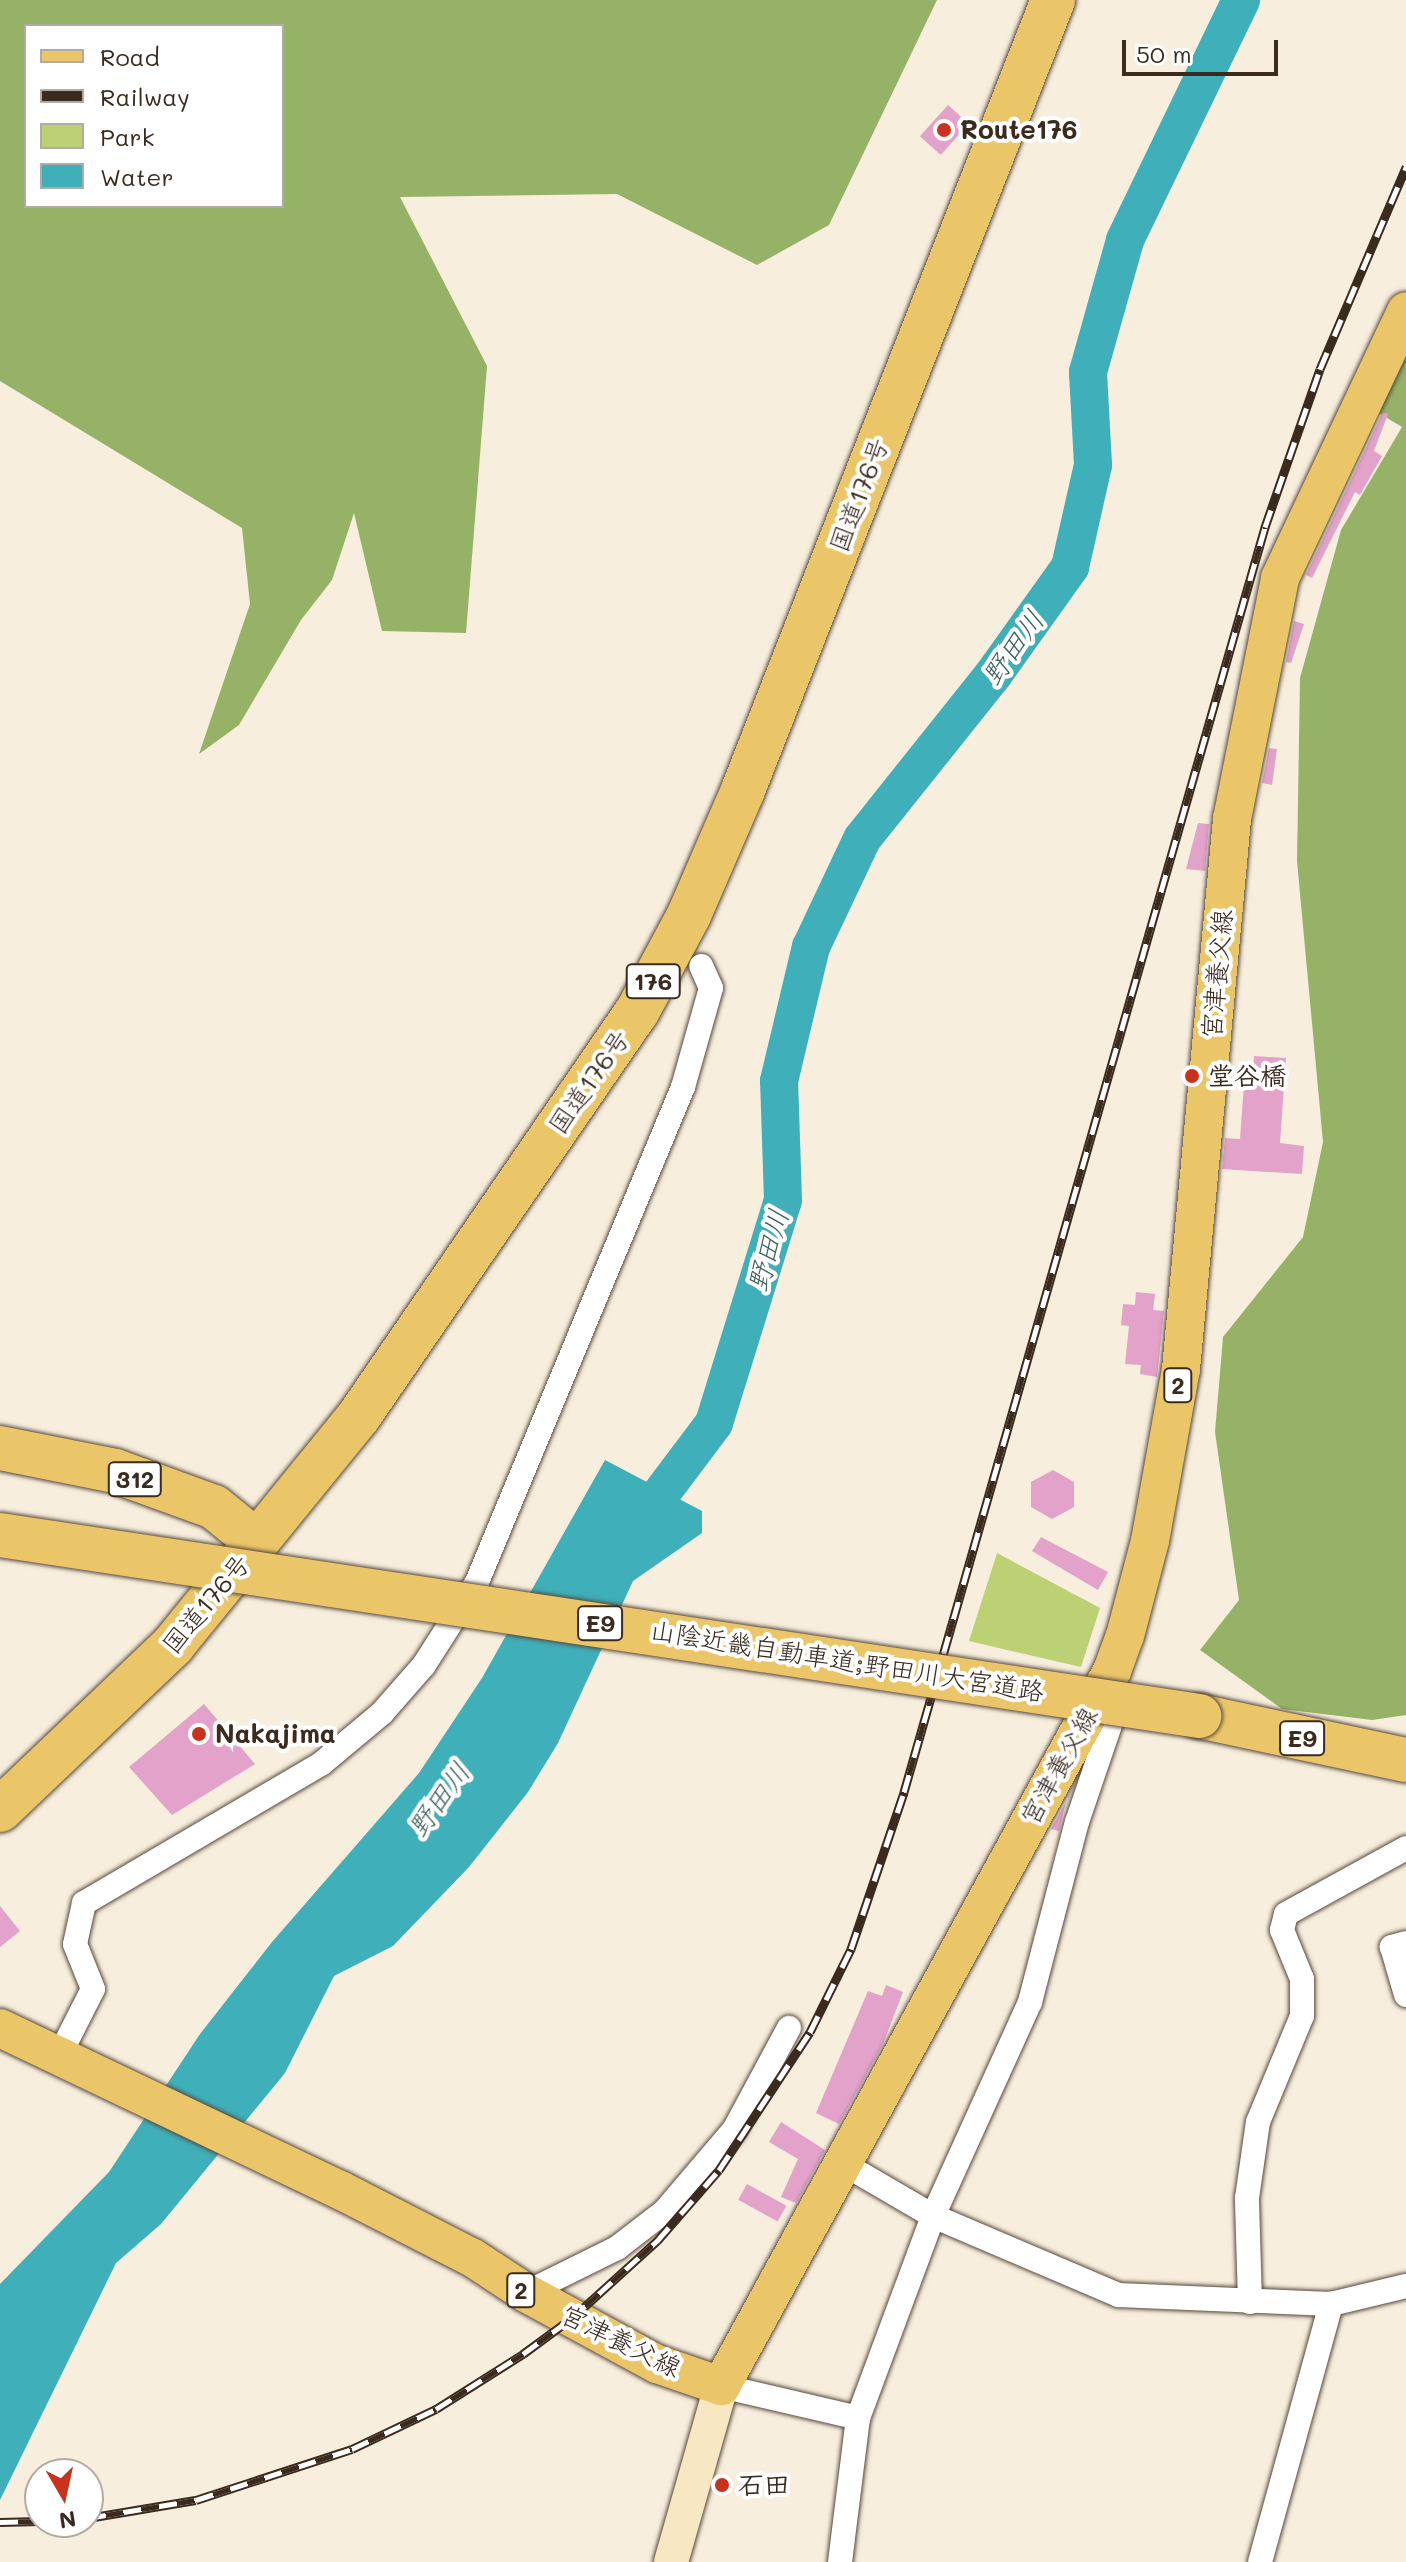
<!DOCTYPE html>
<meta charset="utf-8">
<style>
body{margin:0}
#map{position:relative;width:1406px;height:2562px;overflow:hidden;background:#f7eedd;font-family:Mali,"Klee One",sans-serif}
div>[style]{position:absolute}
.green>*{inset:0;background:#bcd074}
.forest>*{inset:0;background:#95b266}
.water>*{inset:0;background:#3fafb9}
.river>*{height:38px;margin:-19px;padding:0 19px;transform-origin:19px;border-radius:19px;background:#3fafb9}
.building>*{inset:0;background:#e2a2ca;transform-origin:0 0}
.roads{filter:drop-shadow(0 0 2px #57473b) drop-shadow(0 0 2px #57473b)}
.street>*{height:24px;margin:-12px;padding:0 12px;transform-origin:12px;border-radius:12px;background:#fff}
.secondary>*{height:34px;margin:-17px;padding:0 17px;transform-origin:17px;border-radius:17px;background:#f7e8c3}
.primary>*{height:38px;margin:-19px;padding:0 19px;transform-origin:19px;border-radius:19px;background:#ebc669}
.highway>*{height:44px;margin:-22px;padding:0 22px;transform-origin:22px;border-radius:22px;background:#ebc669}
.rail>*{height:9px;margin-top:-4.5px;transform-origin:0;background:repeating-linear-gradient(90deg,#fff 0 18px,#3b2a1e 0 36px);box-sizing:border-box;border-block:2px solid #3b2a1e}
.bridges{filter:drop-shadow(0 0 2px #57473b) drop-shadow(0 0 2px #57473b)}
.highway-bridge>*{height:44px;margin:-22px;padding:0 22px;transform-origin:22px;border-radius:22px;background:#ebc669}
.dots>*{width:22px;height:22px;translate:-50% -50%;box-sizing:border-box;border:4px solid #fff;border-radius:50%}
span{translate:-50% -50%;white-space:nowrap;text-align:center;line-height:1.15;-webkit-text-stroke:8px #fff;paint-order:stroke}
.shield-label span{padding:2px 6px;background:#fff;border:2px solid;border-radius:6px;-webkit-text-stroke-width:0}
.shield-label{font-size:24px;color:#3b2a1e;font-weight:700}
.poi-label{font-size:26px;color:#3b2a1e;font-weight:700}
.left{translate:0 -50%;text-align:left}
.street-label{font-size:26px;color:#3b2a1e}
.water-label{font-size:28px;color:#3d5f5c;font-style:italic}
.legend{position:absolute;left:24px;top:24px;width:260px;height:184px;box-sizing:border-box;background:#fff;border:2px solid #b1aaa5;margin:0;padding:10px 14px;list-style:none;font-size:24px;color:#3b2a1e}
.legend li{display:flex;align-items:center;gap:16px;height:40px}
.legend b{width:40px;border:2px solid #b1aaa5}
.north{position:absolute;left:24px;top:2458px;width:80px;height:80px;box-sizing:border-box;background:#fff;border:2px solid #b1aaa5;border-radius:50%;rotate:171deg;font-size:22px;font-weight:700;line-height:32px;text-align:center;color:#3b2a1e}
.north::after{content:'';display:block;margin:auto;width:28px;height:36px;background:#c8321e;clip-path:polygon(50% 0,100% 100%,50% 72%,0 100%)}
.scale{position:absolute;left:1122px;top:40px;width:156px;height:36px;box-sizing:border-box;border:4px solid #3b2a1e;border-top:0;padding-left:10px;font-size:24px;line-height:28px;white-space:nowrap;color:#3b2a1e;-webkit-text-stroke:6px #fff;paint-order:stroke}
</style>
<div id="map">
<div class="green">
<i style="clip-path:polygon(997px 1553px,1100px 1608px,1081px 1667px,969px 1641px)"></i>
</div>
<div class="forest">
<i style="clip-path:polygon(evenodd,0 0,937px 0,829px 225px,757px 265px,617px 194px,400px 197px,487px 366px,466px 633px,382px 631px,354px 513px,332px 580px,301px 620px,239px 725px,199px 754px,250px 604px,242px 528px,0 381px,0 0,26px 26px,282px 26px,282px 206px,26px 206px,26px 26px)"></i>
<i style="clip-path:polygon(1406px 333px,1406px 1715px,1372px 1720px,1282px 1709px,1200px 1650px,1239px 1600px,1215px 1432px,1223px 1337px,1303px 1237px,1323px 1142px,1297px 861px,1300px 678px,1341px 530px,1402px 427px,1367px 406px)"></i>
</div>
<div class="water">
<i style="clip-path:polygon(605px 1460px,702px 1511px,702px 1533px,633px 1581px,558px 1743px,528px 1792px,469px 1867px,393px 1946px,334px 1976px,285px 2073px,161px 2224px,116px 2263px,0 2500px,0 2284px,109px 2172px,200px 2034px,272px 1942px,419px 1773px,482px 1678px)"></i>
</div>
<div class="river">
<i style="left:633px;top:1531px;width:135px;rotate:-53.1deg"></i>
<i style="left:714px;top:1423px;width:233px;rotate:-72.8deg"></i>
<i style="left:783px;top:1200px;width:119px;rotate:-91.9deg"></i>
<i style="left:779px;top:1081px;width:138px;rotate:-76.6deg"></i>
<i style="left:811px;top:947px;width:119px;rotate:-64.7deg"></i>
<i style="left:862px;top:839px;width:210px;rotate:-51.4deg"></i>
<i style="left:993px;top:675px;width:133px;rotate:-54.5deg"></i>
<i style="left:1070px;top:567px;width:105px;rotate:-77.3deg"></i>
<i style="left:1093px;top:465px;width:93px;rotate:-93.1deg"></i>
<i style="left:1088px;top:372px;width:137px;rotate:-74.3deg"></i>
<i style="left:1125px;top:240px;width:267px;rotate:-64.2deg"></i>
</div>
<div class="building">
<i style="left:948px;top:105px;width:28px;height:42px;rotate:42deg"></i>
<i style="clip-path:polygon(1383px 412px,1388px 414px,1374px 451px,1382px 456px,1360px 495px,1355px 492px,1312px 578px,1306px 575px)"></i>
<i style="clip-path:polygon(1294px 621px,1304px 624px,1291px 663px,1286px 662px)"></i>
<i style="clip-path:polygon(1269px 748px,1277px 749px,1272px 785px,1262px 783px)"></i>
<i style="clip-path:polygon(1198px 823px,1209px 824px,1205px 871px,1186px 869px)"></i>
<i style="clip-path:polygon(1254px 1056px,1286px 1058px,1280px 1143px,1304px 1146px,1302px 1174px,1222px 1169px,1225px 1138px,1240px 1139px,1245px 1070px,1253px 1070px)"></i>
<i style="clip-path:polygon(1136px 1292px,1155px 1294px,1153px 1310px,1164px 1311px,1157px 1377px,1140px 1374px,1141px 1365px,1125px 1364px,1129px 1326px,1121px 1325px,1123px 1304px,1135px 1305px)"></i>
<i style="clip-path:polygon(1053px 1470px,1074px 1482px,1074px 1507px,1052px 1519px,1031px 1507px,1031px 1482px)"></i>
<i style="clip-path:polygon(1041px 1537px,1108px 1572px,1098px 1590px,1032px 1551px)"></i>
<i style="clip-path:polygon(204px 1704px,255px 1764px,172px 1815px,129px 1767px)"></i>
<i style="clip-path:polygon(1066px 1802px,1059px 1831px,1051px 1829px)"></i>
<i style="clip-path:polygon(0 1906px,20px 1931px,0 1947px)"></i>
<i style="clip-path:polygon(886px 1985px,903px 1992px,883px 2044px,839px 2124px,816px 2113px,868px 1991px,882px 1996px)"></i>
<i style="clip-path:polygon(781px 2122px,825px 2150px,796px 2203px,781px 2197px,798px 2159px,769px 2142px)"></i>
<i style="left:747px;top:2184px;width:45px;height:18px;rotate:29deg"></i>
</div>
<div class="roads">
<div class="street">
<i style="left:1406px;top:1943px;width:15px;rotate:164deg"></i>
<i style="left:1392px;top:1947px;width:50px;rotate:73.7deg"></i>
<i style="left:58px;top:2058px;width:77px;rotate:-63.1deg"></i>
<i style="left:93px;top:1989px;width:48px;rotate:-111.8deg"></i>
<i style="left:75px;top:1944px;width:42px;rotate:-77.6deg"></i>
<i style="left:84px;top:1903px;width:275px;rotate:-30.4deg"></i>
<i style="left:321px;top:1764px;width:80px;rotate:-39.9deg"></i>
<i style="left:382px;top:1713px;width:64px;rotate:-48.8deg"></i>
<i style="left:424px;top:1665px;width:98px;rotate:-57.4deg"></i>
<i style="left:477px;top:1582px;width:536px;rotate:-67.4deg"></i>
<i style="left:683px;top:1087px;width:103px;rotate:-74.2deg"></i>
<i style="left:711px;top:988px;width:24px;rotate:-114deg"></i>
<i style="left:842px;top:2163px;width:105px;rotate:30.2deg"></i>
<i style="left:933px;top:2216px;width:201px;rotate:23.1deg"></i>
<i style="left:1118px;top:2295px;width:213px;rotate:2.4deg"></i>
<i style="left:1331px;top:2304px;width:77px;rotate:-13.5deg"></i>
<i style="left:526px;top:2293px;width:102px;rotate:-26.3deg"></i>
<i style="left:617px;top:2248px;width:61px;rotate:-37.6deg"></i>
<i style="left:665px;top:2211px;width:106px;rotate:-49.6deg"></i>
<i style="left:734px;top:2130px;width:116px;rotate:-61.7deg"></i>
<i style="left:1250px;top:2302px;width:104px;rotate:-91.7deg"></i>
<i style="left:1247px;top:2198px;width:77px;rotate:-81.8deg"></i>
<i style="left:1258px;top:2122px;width:115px;rotate:-67.5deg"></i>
<i style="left:1302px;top:2016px;width:37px;rotate:-90deg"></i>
<i style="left:1302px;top:1979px;width:53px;rotate:-112.2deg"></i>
<i style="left:1282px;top:1930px;width:16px;rotate:-76deg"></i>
<i style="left:1286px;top:1914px;width:137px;rotate:-28.8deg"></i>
<i style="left:721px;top:2386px;width:141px;rotate:13.1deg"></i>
<i style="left:840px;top:2562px;width:145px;rotate:-82.9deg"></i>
<i style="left:858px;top:2418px;width:215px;rotate:-69.6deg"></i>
<i style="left:933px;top:2216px;width:235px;rotate:-65.6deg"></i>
<i style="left:1030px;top:2002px;width:186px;rotate:-75.4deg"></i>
<i style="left:1077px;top:1822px;width:109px;rotate:-71.2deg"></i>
<i style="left:1112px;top:1719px;width:27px;rotate:-90deg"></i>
<i style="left:1260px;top:2562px;width:268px;rotate:-74.6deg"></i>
</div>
<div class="secondary">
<i style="left:671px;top:2562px;width:183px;rotate:-74.1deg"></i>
</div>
<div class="primary">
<i style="left:0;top:2028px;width:377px;rotate:25.5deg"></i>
<i style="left:340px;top:2190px;width:149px;rotate:27.1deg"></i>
<i style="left:473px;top:2258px;width:64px;rotate:33.4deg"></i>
<i style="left:526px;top:2293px;width:149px;rotate:28.5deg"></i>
<i style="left:657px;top:2364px;width:68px;rotate:19deg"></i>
<i style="left:721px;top:2386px;width:815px;rotate:-61.33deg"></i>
<i style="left:1112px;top:1671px;width:37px;rotate:-70deg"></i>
<i style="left:1125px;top:1636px;width:98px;rotate:-75.3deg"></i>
<i style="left:1150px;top:1541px;width:175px;rotate:-79.8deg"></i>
<i style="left:1181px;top:1369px;width:552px;rotate:-84.7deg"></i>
<i style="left:1232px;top:819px;width:246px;rotate:-78.7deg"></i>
<i style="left:1280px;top:578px;width:295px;rotate:-64.7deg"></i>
</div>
<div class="highway">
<i style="left:0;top:1448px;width:117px;rotate:11.3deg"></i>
<i style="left:115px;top:1471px;width:105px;rotate:20deg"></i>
<i style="left:214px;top:1507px;width:55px;rotate:39.1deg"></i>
<i style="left:1199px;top:1716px;width:212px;rotate:12deg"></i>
<i style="left:0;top:1810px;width:239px;rotate:-43.6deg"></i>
<i style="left:173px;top:1645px;width:295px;rotate:-50.9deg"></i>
<i style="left:359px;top:1416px;width:490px;rotate:-55.5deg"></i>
<i style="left:637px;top:1012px;width:110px;rotate:-61.8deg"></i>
<i style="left:689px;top:915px;width:136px;rotate:-66.6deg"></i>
<i style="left:743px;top:790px;width:849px;rotate:-68.57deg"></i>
</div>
</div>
<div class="rail">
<i style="left:88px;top:2518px;width:109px;rotate:-9.5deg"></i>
<i style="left:196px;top:2500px;width:164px;rotate:-18.1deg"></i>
<i style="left:352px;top:2449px;width:93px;rotate:-25.5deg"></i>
<i style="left:436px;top:2409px;width:103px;rotate:-32.3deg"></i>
<i style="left:523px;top:2354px;width:61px;rotate:-36.3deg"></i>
<i style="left:572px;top:2318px;width:115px;rotate:-42.2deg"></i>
<i style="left:657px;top:2241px;width:94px;rotate:-48.9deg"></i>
<i style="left:719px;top:2170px;width:165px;rotate:-56.6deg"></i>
<i style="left:810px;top:2032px;width:93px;rotate:-63.7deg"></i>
<i style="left:851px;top:1949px;width:166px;rotate:-71.3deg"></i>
<i style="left:904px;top:1792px;width:1316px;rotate:-74.07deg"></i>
<i style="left:1265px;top:527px;width:167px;rotate:-70.8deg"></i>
<i style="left:1320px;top:369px;width:220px;rotate:-66.9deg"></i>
<i style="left:0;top:2522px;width:40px;rotate:-1.4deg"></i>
</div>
<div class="bridges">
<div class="highway-bridge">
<i style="left:0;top:1535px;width:1213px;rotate:8.58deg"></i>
</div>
</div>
<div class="dots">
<i style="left:944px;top:130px;background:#c8321e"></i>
<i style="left:1192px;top:1076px;background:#c8321e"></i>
<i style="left:199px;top:1734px;background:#c8321e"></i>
<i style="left:722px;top:2485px;background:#c8321e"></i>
</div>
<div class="shield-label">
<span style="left:653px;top:981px">176</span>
<span style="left:1178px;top:1385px">2</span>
<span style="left:135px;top:1479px">312</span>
<span style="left:600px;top:1623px">E9</span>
<span style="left:1302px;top:1738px">E9</span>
<span style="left:521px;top:2290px">2</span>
</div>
<div class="poi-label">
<span class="left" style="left:960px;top:130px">Route176</span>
<span class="left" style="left:1208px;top:1076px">堂谷橋</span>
<span class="left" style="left:215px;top:1734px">Nakajima</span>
<span class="left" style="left:738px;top:2485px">石田</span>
</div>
<div class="street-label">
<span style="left:859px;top:495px;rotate:-69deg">国道176号</span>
<span style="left:1217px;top:974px;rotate:-85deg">宮津養父線</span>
<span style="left:589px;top:1082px;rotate:-55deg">国道176号</span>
<span style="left:206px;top:1604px;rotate:-50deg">国道176号</span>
<span style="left:847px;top:1661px;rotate:9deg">山陰近畿自動車道;野田川大宮道路</span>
<span style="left:1059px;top:1766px;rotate:-61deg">宮津養父線</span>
<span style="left:621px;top:2341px;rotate:26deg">宮津養父線</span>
</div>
<div class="water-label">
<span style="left:1012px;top:647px;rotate:-54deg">野田川</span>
<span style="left:767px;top:1250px;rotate:-74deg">野田川</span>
<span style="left:438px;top:1799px;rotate:-54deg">野田川</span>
</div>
<ul class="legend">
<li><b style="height:10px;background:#ebc669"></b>Road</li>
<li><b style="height:10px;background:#3b2a1e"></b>Railway</li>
<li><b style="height:22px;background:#bcd074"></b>Park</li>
<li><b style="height:22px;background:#3fafb9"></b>Water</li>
</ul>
<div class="north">N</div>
<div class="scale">50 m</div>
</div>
